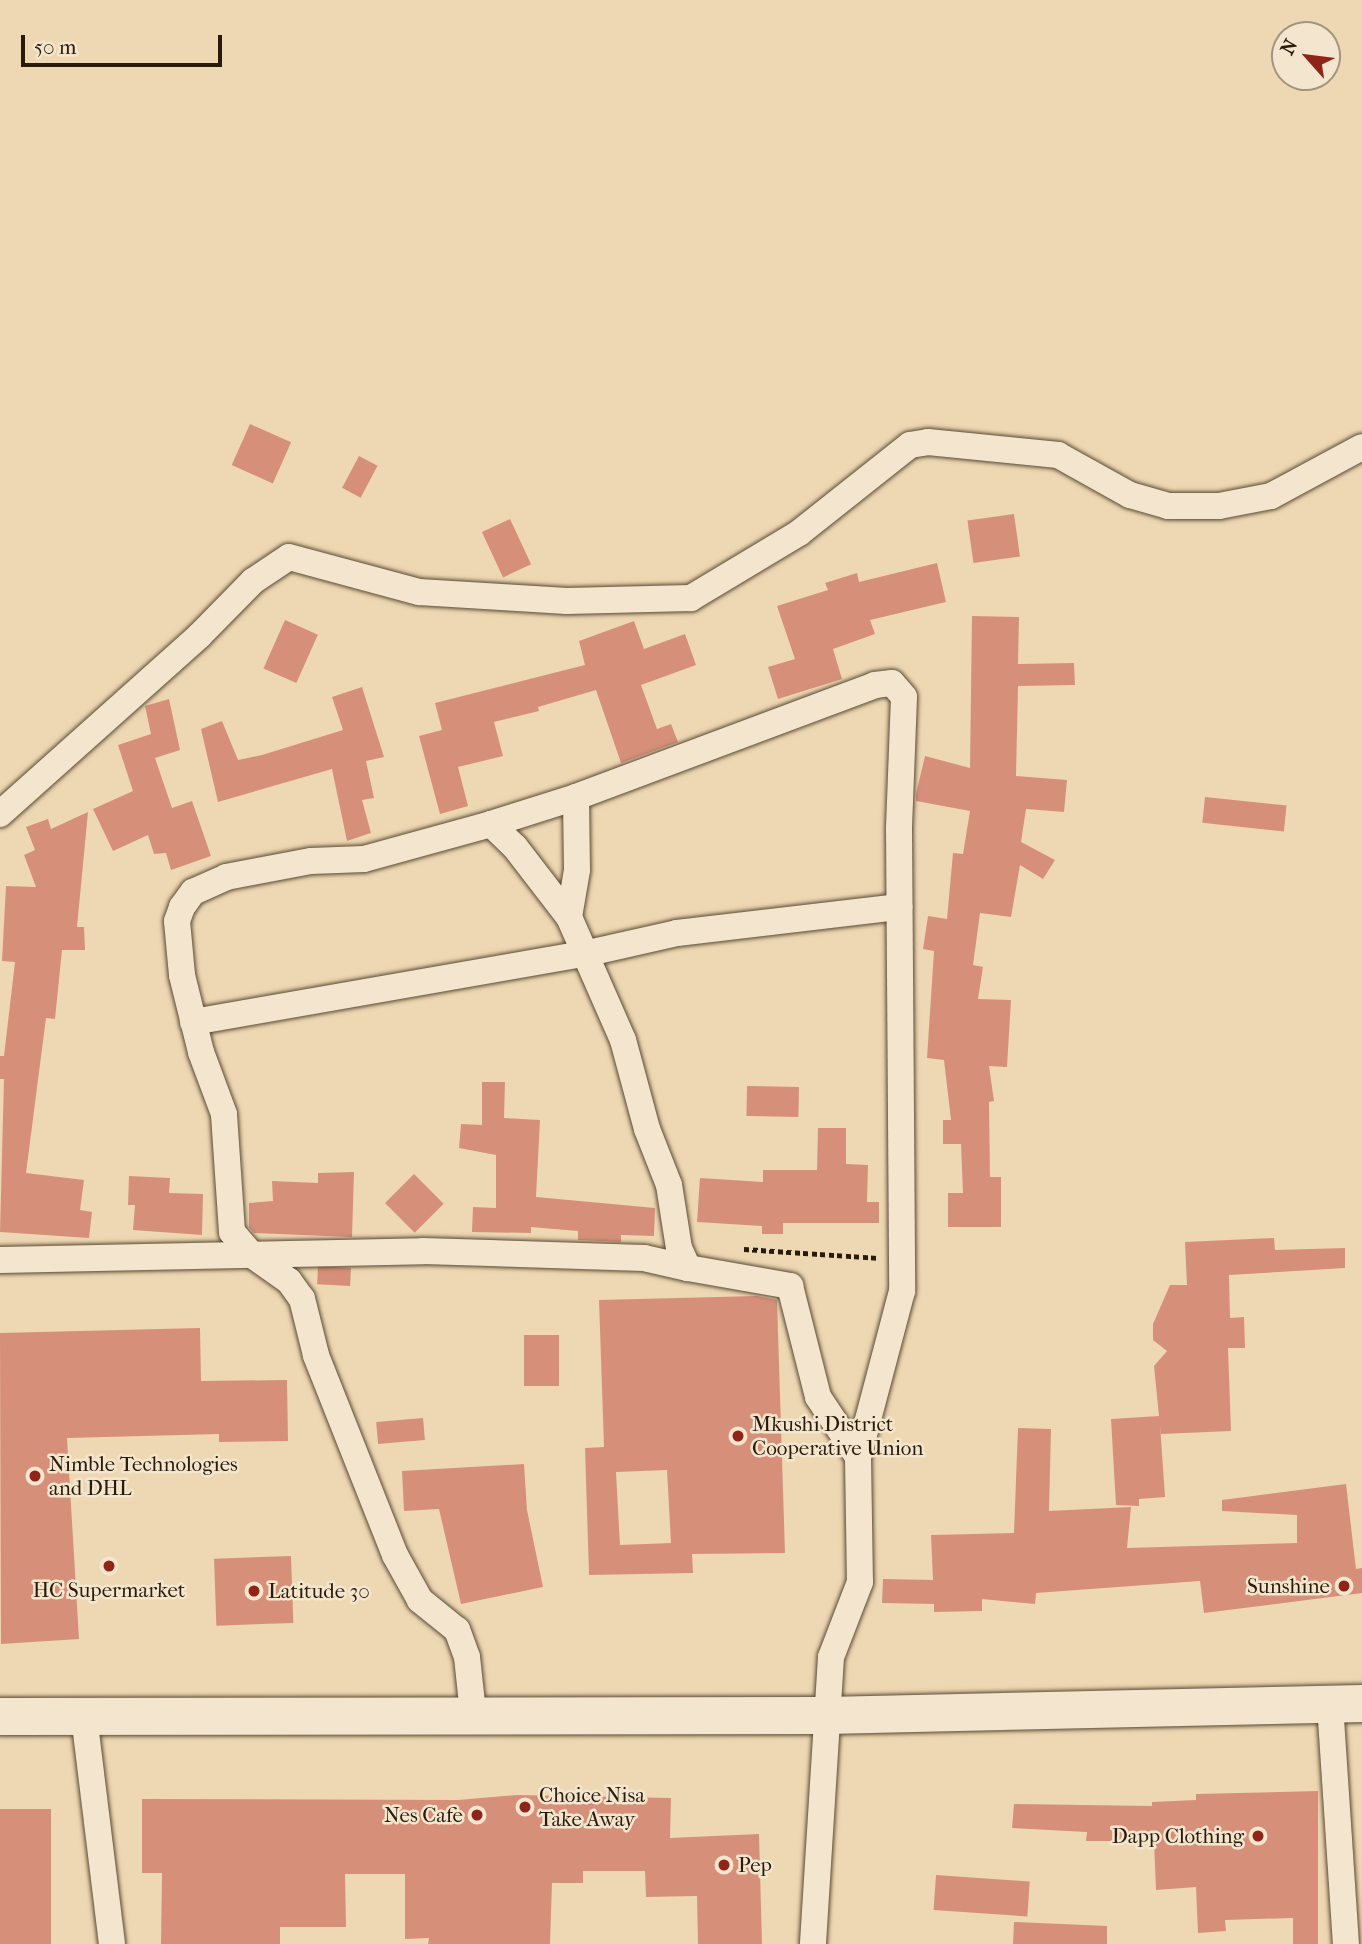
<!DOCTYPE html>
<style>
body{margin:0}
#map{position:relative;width:1362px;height:1944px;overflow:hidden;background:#eed8b3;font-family:"IM FELL French Canon",serif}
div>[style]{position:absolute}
.building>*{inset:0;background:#d6907a;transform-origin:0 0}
.path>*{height:4.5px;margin-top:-2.25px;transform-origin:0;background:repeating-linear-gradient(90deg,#281b09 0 5px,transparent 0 8.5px)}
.roads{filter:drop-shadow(0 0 2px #5a4a34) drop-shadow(0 0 2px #5a4a34)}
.street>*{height:26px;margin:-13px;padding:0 13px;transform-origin:13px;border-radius:13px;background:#f4e6ce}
.secondary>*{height:37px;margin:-18.5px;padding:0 18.5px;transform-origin:18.5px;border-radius:18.5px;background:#f4e6ce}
.dots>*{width:19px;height:19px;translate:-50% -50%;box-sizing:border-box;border:4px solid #f4e6ce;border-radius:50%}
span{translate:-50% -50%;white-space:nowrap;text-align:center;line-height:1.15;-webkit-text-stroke:5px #f4e6ce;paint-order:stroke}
.poi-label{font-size:21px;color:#281b09}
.left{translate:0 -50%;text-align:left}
.right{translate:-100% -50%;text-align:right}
.north{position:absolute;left:1271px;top:21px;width:70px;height:70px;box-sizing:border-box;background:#f4e6ce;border:2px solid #a2957f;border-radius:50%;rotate:298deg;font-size:19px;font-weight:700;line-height:28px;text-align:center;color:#281b09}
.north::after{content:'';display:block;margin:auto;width:24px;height:32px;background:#8f2418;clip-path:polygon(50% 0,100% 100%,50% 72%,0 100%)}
.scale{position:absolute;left:21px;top:35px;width:201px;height:32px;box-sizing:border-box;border:4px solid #281b09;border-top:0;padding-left:9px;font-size:21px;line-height:24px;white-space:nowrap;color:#281b09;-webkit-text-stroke:5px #f4e6ce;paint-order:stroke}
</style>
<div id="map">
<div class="building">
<i style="left:250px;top:424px;width:45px;height:45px;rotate:24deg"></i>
<i style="left:359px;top:456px;width:21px;height:36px;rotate:28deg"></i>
<i style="left:1014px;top:514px;width:43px;height:47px;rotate:82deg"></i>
<i style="left:510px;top:519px;width:50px;height:31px;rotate:65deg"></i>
<i style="clip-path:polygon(937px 563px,946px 602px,870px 620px,875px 634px,833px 649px,842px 679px,778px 699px,768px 667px,795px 659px,777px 606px,828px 590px,825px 583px,857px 573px,859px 582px)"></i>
<i style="clip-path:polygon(972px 616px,1019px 617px,1018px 664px,1074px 663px,1075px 685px,1018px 686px,1016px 776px,1067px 780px,1064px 812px,1026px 809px,1021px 842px,1055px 860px,1043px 879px,1020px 865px,1011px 917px,980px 913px,973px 965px,983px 967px,978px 999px,1011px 1000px,1007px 1067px,989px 1066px,994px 1101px,989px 1102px,990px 1177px,1001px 1177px,1001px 1227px,948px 1227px,948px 1193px,963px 1193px,961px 1144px,943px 1144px,943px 1120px,951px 1120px,944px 1060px,927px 1058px,934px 951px,923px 949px,928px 916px,947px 919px,953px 853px,963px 854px,970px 811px,916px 801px,916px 794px,925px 756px,970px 768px)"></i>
<i style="left:285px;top:620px;width:36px;height:53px;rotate:24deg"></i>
<i style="clip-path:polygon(634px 621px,644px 649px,685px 634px,696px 665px,641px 685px,657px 729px,671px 724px,678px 742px,621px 763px,596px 690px,538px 707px,539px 711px,494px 722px,503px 756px,458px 767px,468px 806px,440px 814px,419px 736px,442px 730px,435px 703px,585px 665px,579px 641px)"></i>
<i style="clip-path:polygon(362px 687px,384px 757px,366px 761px,374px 798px,362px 800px,371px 833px,347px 841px,332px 769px,218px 802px,201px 729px,222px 721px,238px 760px,262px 755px,343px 730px,332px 697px)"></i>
<i style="clip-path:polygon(169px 699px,180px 750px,155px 758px,172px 808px,192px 801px,211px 856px,171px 870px,166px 853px,154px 854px,148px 835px,113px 851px,93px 809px,133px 791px,118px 745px,151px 734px,145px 706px)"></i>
<i style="left:1205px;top:797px;width:82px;height:26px;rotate:6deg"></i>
<i style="clip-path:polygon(88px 812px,77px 927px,84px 927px,85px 950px,62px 950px,55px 1019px,46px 1018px,26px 1173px,84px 1180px,80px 1210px,92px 1212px,89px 1238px,0 1232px,4px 1079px,0 1079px,0 1056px,4px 1056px,15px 962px,2px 961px,6px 886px,36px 887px,24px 855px,35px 850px,26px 827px,48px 819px,51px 829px)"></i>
<i style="clip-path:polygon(482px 1082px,505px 1082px,504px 1118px,540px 1120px,536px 1197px,655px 1208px,654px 1236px,621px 1235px,621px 1242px,578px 1240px,578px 1231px,531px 1227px,531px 1233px,472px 1232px,473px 1207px,496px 1208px,496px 1155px,459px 1148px,461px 1124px,482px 1125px)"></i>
<i style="left:747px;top:1086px;width:52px;height:30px;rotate:1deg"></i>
<i style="clip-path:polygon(818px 1128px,846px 1128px,846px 1164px,868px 1165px,867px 1202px,879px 1202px,879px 1223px,783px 1223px,783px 1234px,762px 1234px,762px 1226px,697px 1222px,700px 1178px,763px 1182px,763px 1170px,817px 1170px)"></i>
<i style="clip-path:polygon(354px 1172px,352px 1237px,254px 1233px,249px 1227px,249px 1203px,273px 1201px,272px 1181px,318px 1183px,318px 1173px)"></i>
<i style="left:414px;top:1174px;width:42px;height:41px;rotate:45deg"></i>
<i style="clip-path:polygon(129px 1176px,170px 1178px,169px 1193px,203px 1194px,202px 1235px,133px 1230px,135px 1205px,128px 1205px)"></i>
<i style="clip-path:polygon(1274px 1238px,1275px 1250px,1345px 1248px,1345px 1268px,1229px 1275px,1230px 1318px,1244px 1317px,1245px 1348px,1228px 1348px,1231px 1431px,1161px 1434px,1160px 1424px,1165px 1497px,1139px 1499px,1139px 1506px,1116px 1505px,1111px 1419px,1159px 1416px,1154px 1366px,1167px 1351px,1153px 1340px,1153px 1324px,1170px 1285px,1187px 1285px,1185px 1242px)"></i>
<i style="left:351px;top:1268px;width:18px;height:33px;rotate:93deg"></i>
<i style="clip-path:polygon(evenodd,757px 1296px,777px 1300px,785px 1553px,692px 1554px,693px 1573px,589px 1575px,585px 1448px,604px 1447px,599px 1300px,757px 1296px,667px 1470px,671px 1543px,620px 1545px,616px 1472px,667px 1470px)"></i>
<i style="clip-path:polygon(200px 1328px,201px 1381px,287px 1380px,288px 1441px,219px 1442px,219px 1434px,67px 1438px,79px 1639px,1px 1644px,0 1333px)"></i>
<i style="left:524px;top:1335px;width:35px;height:51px"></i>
<i style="left:423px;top:1418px;width:22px;height:47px;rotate:85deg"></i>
<i style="clip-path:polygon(1018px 1428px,1051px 1429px,1049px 1511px,1131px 1507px,1127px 1548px,1297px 1543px,1297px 1515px,1222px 1511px,1222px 1500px,1346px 1484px,1356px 1569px,1362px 1568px,1362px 1593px,1204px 1613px,1200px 1581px,1036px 1593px,1035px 1604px,982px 1599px,982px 1611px,934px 1612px,934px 1604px,882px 1603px,883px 1579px,933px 1580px,931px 1535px,1014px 1533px)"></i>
<i style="clip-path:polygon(524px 1464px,527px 1510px,543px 1587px,461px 1604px,439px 1509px,404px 1511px,402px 1471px)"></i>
<i style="left:291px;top:1556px;width:67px;height:77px;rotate:88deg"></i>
<i style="clip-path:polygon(1318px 1791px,1318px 1944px,1293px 1944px,1293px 1918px,1225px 1920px,1226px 1931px,1198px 1933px,1196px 1887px,1156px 1890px,1154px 1841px,1086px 1841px,1087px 1832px,1012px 1828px,1014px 1804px,1152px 1806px,1152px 1802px,1196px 1800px,1196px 1794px)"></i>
<i style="clip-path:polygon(516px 1795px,671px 1798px,670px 1838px,759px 1834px,762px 1944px,698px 1944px,697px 1896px,646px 1897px,645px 1871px,583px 1871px,583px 1883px,552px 1883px,550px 1944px,428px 1944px,429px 1938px,405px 1939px,405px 1874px,345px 1874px,346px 1927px,280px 1927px,280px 1944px,161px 1944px,162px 1873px,142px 1873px,142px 1799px,458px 1800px)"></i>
<i style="left:0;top:1809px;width:51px;height:135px"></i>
<i style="left:936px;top:1875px;width:94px;height:35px;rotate:4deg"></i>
<i style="clip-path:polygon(1014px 1922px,1107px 1926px,1107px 1944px,1013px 1944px)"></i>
</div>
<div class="path">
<i style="left:744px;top:1249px;width:134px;rotate:3.8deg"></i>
</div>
<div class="roads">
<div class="street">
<i style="left:0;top:814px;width:267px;rotate:-41.8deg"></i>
<i style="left:199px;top:636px;width:77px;rotate:-45.5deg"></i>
<i style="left:253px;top:581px;width:43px;rotate:-33.7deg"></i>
<i style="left:289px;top:557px;width:135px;rotate:15.1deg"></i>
<i style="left:419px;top:592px;width:148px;rotate:3.5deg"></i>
<i style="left:567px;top:601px;width:124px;rotate:-1.4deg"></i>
<i style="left:691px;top:598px;width:126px;rotate:-31deg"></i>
<i style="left:799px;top:533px;width:142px;rotate:-38.4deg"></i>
<i style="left:910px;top:445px;width:18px;rotate:-9deg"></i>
<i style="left:928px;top:442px;width:131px;rotate:5.7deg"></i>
<i style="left:1058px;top:455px;width:82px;rotate:29.1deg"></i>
<i style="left:1130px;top:495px;width:40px;rotate:16deg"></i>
<i style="left:1168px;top:506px;width:51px"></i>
<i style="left:1219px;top:506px;width:53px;rotate:-10.9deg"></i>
<i style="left:1271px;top:496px;width:103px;rotate:-28.3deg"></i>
<i style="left:491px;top:824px;width:33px;rotate:44deg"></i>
<i style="left:515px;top:847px;width:88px;rotate:52.4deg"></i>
<i style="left:569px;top:917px;width:134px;rotate:66.3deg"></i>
<i style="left:623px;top:1040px;width:92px;rotate:74.9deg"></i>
<i style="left:647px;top:1129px;width:60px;rotate:68.6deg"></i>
<i style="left:669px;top:1185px;width:64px;rotate:81deg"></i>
<i style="left:679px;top:1248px;width:22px;rotate:66deg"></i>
<i style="left:688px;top:1268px;width:104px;rotate:10deg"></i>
<i style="left:790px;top:1286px;width:114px;rotate:75.8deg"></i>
<i style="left:818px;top:1397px;width:72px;rotate:56.3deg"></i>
<i style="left:569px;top:917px;width:48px;rotate:-80.3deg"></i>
<i style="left:577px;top:870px;width:73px;rotate:-90.8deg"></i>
<i style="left:193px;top:1022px;width:397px;rotate:-9.9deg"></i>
<i style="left:584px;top:954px;width:95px;rotate:-12.7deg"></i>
<i style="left:677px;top:933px;width:224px;rotate:-6.7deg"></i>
<i style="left:0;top:1260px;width:423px;rotate:-1.2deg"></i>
<i style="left:423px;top:1251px;width:221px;rotate:1.8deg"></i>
<i style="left:644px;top:1258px;width:45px;rotate:12.8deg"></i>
<i style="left:1330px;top:1704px;width:241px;rotate:86.2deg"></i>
<i style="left:473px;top:1713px;width:56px;rotate:-96.1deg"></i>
<i style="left:467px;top:1657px;width:29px;rotate:-110deg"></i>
<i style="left:457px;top:1630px;width:48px;rotate:-141deg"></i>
<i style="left:420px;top:1600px;width:51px;rotate:-119.1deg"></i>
<i style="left:395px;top:1555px;width:215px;rotate:-111.6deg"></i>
<i style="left:316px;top:1355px;width:58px;rotate:-104deg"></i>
<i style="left:302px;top:1299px;width:22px;rotate:-126deg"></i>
<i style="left:289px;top:1281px;width:45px;rotate:-144.9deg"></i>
<i style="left:252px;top:1255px;width:30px;rotate:-131deg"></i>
<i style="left:232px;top:1232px;width:118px;rotate:-93.9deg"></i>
<i style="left:224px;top:1114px;width:66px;rotate:-110.4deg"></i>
<i style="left:201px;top:1052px;width:79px;rotate:-103.9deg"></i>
<i style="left:182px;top:975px;width:54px;rotate:-95.3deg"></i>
<i style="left:177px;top:921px;width:15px;rotate:-70deg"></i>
<i style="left:182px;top:907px;width:19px;rotate:-54deg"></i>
<i style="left:193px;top:892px;width:36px;rotate:-24deg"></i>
<i style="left:226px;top:877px;width:86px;rotate:-10.7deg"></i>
<i style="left:311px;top:861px;width:53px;rotate:-2.2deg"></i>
<i style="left:364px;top:859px;width:132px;rotate:-15.4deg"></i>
<i style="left:491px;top:824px;width:89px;rotate:-17.6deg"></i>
<i style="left:576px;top:797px;width:319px;rotate:-20.5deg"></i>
<i style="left:875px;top:685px;width:17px;rotate:-7deg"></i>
<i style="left:892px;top:683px;width:18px;rotate:49deg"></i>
<i style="left:904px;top:697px;width:132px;rotate:92.2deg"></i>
<i style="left:899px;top:829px;width:462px;rotate:89.6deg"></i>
<i style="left:902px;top:1291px;width:172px;rotate:104.8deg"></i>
<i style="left:858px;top:1457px;width:125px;rotate:89.1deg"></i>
<i style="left:860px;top:1582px;width:80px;rotate:111.1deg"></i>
<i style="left:831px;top:1657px;width:288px;rotate:93.6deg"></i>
<i style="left:84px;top:1716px;width:230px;rotate:83deg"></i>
</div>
<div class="secondary">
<i style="left:0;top:1716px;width:826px;rotate:-0.07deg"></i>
<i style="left:826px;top:1715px;width:536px;rotate:-1.28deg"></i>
</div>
</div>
<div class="dots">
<i style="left:738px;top:1436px;background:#8f2418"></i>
<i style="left:35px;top:1476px;background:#8f2418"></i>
<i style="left:109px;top:1566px;background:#8f2418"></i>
<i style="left:1344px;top:1586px;background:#8f2418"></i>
<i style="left:254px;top:1591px;background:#8f2418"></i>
<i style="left:525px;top:1807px;background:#8f2418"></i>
<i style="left:477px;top:1815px;background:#8f2418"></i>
<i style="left:1258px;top:1836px;background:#8f2418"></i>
<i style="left:724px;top:1865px;background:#8f2418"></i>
</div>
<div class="poi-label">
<span class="left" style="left:752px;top:1436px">Mkushi District<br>Cooperative Union</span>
<span class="left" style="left:49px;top:1476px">Nimble Technologies<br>and DHL</span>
<span class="right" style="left:1330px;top:1586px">Sunshine</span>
<span style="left:109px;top:1590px">HC Supermarket</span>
<span class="left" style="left:268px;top:1591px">Latitude 30</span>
<span class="left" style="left:539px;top:1807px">Choice Nisa<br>Take Away</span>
<span class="right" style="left:463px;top:1815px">Nes Cafe</span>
<span class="right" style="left:1244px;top:1836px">Dapp Clothing</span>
<span class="left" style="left:738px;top:1865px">Pep</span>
</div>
<div class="north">N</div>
<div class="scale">50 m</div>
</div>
